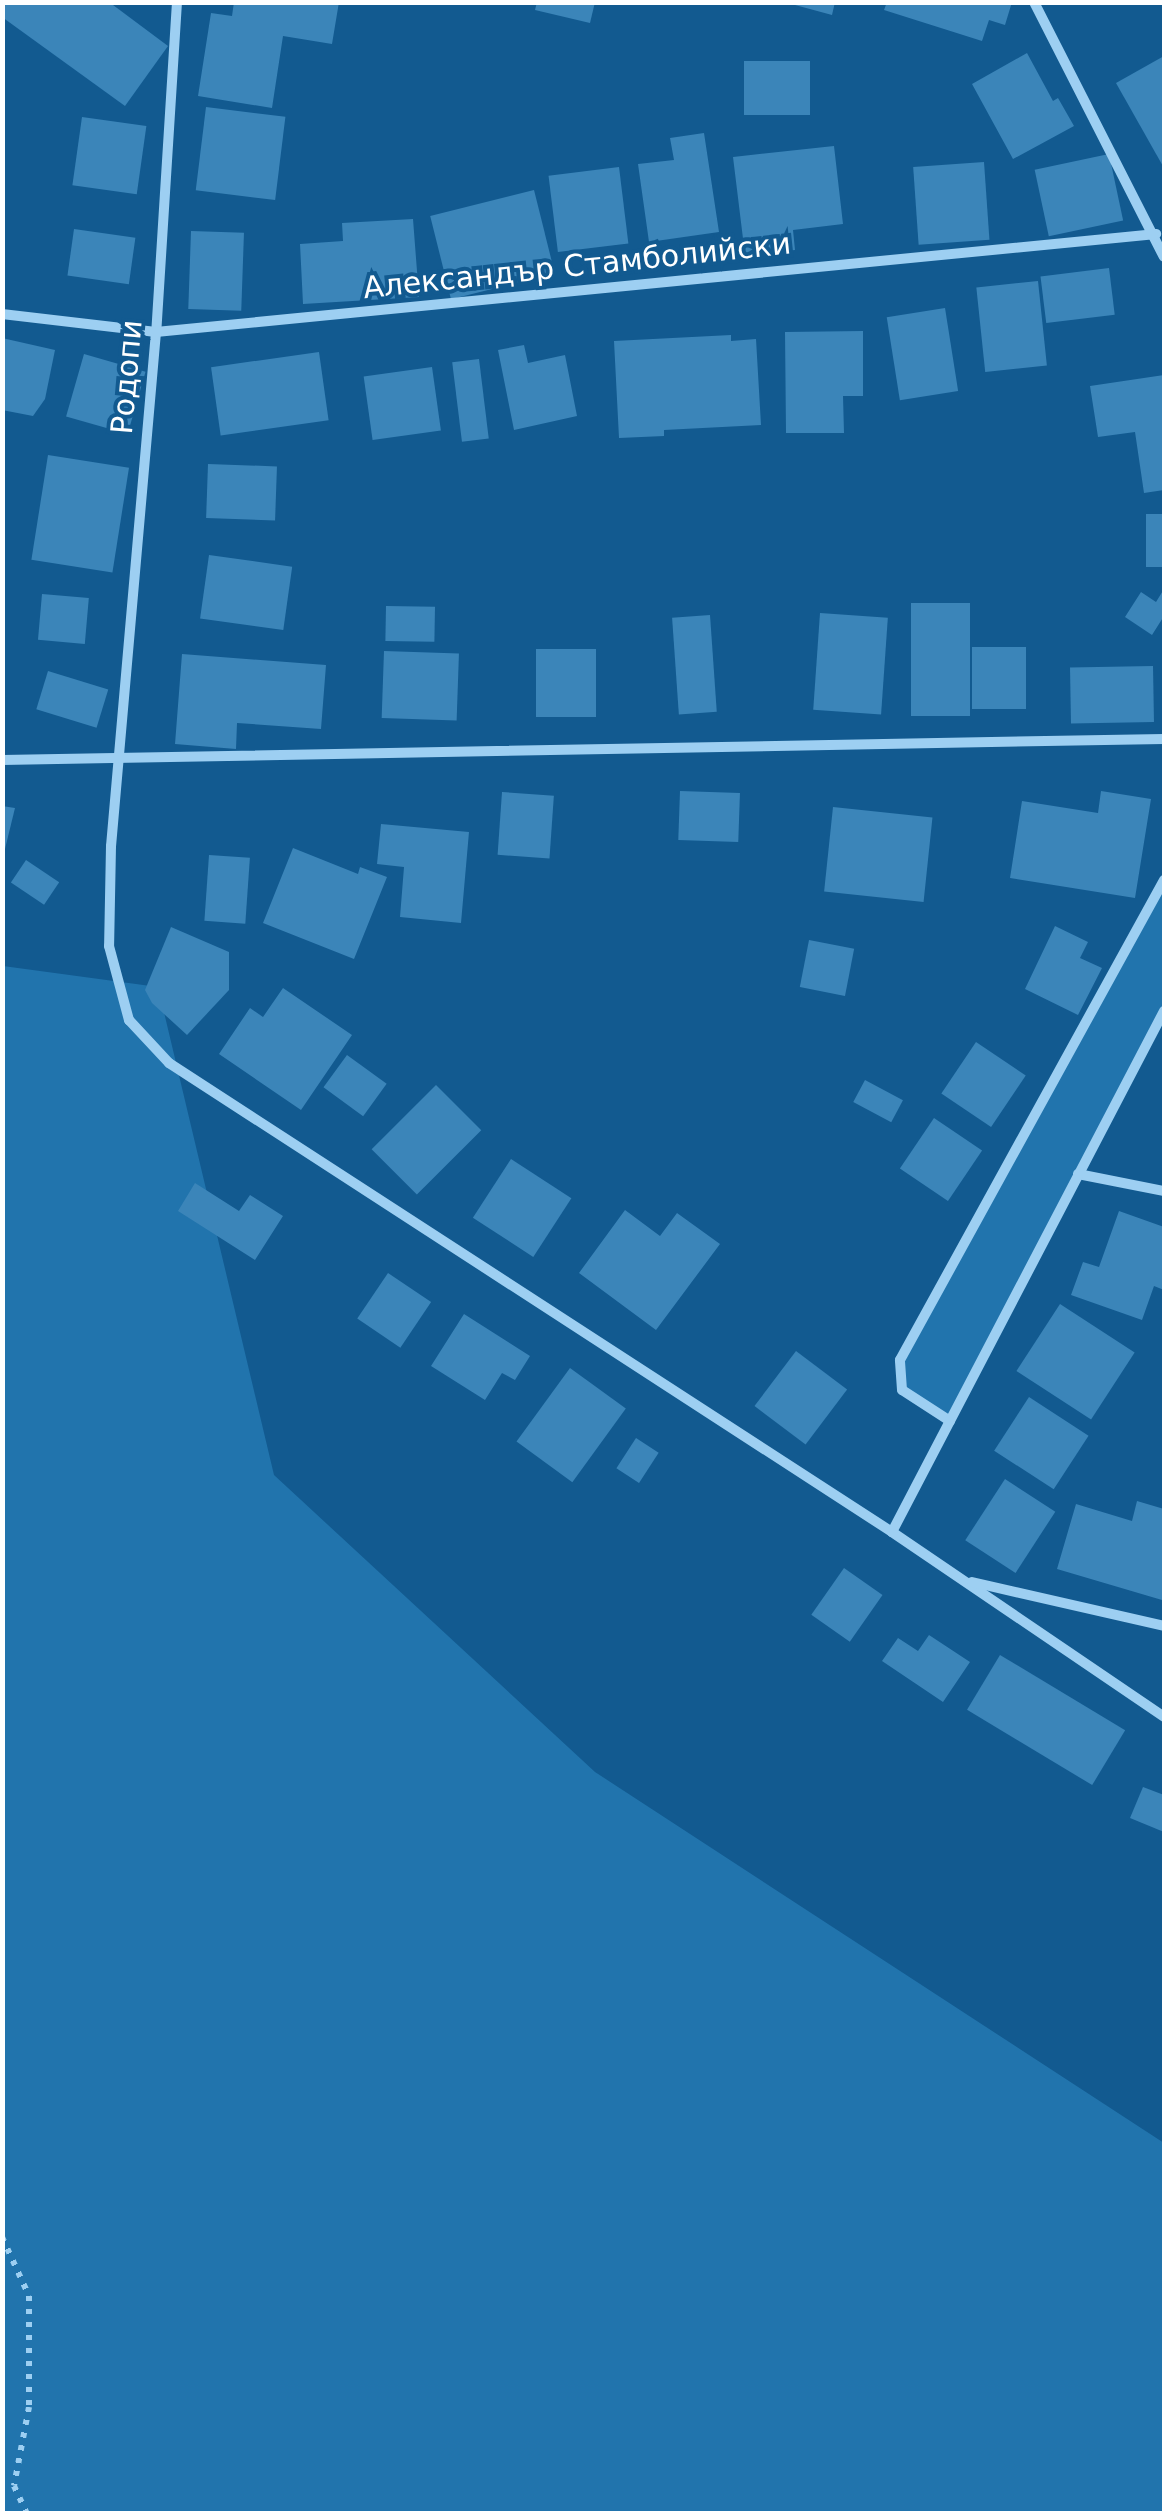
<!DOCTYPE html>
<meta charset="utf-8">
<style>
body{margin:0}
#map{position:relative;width:1167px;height:2516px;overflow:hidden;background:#125a90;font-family:"DejaVu Sans",sans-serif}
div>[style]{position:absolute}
.green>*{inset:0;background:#2174ad}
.building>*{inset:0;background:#3b85b9;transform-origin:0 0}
.path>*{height:6px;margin-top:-3px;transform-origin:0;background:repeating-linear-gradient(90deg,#9dcff2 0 5px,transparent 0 13px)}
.street>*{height:10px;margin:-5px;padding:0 5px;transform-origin:5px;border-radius:5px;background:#9dcff2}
span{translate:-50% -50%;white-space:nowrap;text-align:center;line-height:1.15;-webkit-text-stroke:8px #125a90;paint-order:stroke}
.street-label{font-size:30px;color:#fff}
.frame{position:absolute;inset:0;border:5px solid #fff;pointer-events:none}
</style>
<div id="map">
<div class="green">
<i style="clip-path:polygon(1164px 880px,1164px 1011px,950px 1421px,902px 1390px,900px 1360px)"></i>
<i style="clip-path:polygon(3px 966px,158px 987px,274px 1475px,595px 1772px,1164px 2143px,1164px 2513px,3px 2514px)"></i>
</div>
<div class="building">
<i style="clip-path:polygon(2px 2px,109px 2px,168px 46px,125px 106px,2px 17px)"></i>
<i style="clip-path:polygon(234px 2px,339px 2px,332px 44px,283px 36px,272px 108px,198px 96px,211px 13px,232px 16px)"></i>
<i style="clip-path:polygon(537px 2px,595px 2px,590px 23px,535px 10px)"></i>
<i style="clip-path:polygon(784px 2px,835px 2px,832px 15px)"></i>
<i style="clip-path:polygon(887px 2px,1012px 2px,1005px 25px,989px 20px,982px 41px,884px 10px)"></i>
<i style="clip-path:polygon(1027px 53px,1053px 101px,1058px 98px,1074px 126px,1013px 159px,972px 84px)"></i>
<i style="clip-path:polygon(1164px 56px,1164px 168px,1116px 83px)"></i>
<i style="left:744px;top:61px;width:66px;height:54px"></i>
<i style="left:206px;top:107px;width:80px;height:84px;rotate:7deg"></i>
<i style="left:82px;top:117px;width:65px;height:69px;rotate:8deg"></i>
<i style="clip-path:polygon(704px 133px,719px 232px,649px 242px,638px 164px,674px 160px,670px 138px)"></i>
<i style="clip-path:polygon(834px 146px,843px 224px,793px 230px,795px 250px,745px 255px,733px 157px)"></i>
<i style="left:1109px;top:154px;width:68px;height:76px;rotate:78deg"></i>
<i style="left:984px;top:162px;width:78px;height:71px;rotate:86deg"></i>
<i style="left:619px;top:167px;width:77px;height:71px;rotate:83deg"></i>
<i style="left:534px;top:190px;width:86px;height:107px;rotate:76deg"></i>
<i style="clip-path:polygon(413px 219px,419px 297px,303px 304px,300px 244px,343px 241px,342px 223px)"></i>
<i style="left:74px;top:229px;width:62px;height:47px;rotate:8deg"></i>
<i style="left:191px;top:231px;width:53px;height:78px;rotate:2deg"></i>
<i style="left:1109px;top:268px;width:47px;height:69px;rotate:83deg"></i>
<i style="left:1038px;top:281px;width:85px;height:62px;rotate:84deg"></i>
<i style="left:945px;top:308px;width:84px;height:59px;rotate:81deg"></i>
<i style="clip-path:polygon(863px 331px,863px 396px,843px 396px,844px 433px,786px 433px,785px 332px)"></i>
<i style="clip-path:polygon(731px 335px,731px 341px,756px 339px,761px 425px,664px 430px,664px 436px,619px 438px,614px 341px)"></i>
<i style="clip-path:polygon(2px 338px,55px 350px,45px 399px,33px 416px,2px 410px)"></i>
<i style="clip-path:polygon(524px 345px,528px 363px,565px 355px,577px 416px,514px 430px,498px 350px)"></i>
<i style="left:319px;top:352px;width:69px;height:109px;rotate:82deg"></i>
<i style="left:84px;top:354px;width:64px;height:65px;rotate:16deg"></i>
<i style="left:479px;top:359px;width:80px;height:27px;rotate:83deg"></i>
<i style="left:432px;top:367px;width:64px;height:69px;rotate:82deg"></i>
<i style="clip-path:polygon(1164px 375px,1164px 490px,1144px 493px,1135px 432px,1098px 437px,1090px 386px)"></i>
<i style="left:48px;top:455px;width:82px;height:106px;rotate:9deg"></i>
<i style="left:208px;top:464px;width:69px;height:54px;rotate:2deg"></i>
<i style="left:1164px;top:514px;width:53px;height:18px;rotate:90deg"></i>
<i style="left:209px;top:555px;width:84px;height:64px;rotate:8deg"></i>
<i style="clip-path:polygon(1164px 589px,1164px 616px,1152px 635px,1125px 617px,1141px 592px,1156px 602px)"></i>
<i style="left:42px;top:594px;width:47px;height:46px;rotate:5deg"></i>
<i style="left:911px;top:603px;width:59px;height:113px"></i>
<i style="left:386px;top:606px;width:49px;height:35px;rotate:1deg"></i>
<i style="left:820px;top:613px;width:68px;height:97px;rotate:4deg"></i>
<i style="left:710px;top:615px;width:97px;height:38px;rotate:86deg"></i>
<i style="left:972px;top:647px;width:54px;height:62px"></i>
<i style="left:536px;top:649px;width:60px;height:68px"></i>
<i style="left:384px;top:651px;width:75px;height:67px;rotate:2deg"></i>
<i style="clip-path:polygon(182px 654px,326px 665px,321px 729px,237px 723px,236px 749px,175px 744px)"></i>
<i style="left:1153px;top:666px;width:56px;height:83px;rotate:89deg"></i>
<i style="left:48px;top:671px;width:63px;height:40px;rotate:17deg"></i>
<i style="left:680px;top:791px;width:60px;height:49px;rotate:2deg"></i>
<i style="clip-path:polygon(1101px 791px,1151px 799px,1135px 898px,1010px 878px,1022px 801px,1098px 813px)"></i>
<i style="left:502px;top:792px;width:52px;height:63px;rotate:4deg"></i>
<i style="clip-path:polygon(2px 806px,15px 808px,4px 853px,2px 852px)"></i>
<i style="left:833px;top:807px;width:100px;height:85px;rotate:6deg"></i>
<i style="clip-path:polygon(381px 824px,469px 832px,461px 923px,400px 917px,404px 867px,377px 864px)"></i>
<i style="clip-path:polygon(293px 848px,358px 874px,360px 867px,387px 877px,354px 959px,263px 923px)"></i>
<i style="left:209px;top:855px;width:41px;height:66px;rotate:4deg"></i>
<i style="left:26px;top:860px;width:40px;height:27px;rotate:34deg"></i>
<i style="clip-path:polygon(1055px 926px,1088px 942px,1080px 958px,1102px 968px,1078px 1015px,1025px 989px)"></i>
<i style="clip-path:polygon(171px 927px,229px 952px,229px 990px,187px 1035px,152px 1003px,145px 990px)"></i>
<i style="left:809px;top:940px;width:46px;height:48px;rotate:11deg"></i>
<i style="clip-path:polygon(283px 988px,352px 1035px,301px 1110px,219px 1054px,250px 1008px,263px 1017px)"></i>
<i style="left:976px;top:1042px;width:60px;height:62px;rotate:34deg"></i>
<i style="left:347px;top:1055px;width:49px;height:40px;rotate:36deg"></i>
<i style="left:865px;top:1080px;width:43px;height:25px;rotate:28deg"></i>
<i style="left:436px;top:1085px;width:64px;height:91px;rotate:45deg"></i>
<i style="left:934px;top:1118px;width:58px;height:61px;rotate:34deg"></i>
<i style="left:511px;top:1159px;width:72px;height:70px;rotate:33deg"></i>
<i style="clip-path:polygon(195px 1183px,239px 1211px,250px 1195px,283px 1216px,255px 1260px,178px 1211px)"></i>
<i style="clip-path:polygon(625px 1210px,660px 1236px,677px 1213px,720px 1244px,656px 1330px,579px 1273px)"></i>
<i style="clip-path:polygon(1119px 1211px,1164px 1227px,1164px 1290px,1154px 1286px,1142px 1320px,1071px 1295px,1083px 1262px,1099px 1267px)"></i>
<i style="left:388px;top:1273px;width:52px;height:55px;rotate:34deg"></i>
<i style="left:1060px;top:1304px;width:89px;height:80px;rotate:33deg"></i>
<i style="clip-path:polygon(464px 1314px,530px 1356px,515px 1380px,502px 1373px,485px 1400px,431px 1366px)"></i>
<i style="left:796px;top:1351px;width:64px;height:69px;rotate:37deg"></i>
<i style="left:570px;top:1368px;width:69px;height:91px;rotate:36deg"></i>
<i style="left:1029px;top:1397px;width:71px;height:64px;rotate:33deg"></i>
<i style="left:636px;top:1438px;width:27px;height:36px;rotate:33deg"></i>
<i style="left:1005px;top:1479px;width:60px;height:73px;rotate:33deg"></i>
<i style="clip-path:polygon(1137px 1501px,1164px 1509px,1162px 1600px,1057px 1569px,1076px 1504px,1132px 1521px)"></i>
<i style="left:844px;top:1568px;width:47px;height:57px;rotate:35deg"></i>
<i style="clip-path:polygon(929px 1635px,970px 1662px,943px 1702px,882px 1661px,898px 1638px,918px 1651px)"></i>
<i style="left:1000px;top:1655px;width:146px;height:64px;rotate:31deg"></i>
<i style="clip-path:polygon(1143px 1787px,1164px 1795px,1164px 1832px,1130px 1818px)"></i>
</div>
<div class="path">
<i style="left:2px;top:2237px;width:65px;rotate:65.4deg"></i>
<i style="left:29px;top:2296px;width:111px;rotate:90deg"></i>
<i style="left:29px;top:2407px;width:80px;rotate:100.8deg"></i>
<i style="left:14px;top:2486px;width:31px;rotate:65deg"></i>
</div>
<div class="street">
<i style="left:177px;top:2px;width:331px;rotate:93.6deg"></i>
<i style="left:156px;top:332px;width:516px;rotate:95deg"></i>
<i style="left:111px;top:846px;width:100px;rotate:91.1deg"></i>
<i style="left:109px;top:946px;width:77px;rotate:74.9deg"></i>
<i style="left:129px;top:1020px;width:59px;rotate:47.1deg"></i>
<i style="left:169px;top:1063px;width:862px;rotate:32.97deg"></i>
<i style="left:892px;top:1532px;width:329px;rotate:34.2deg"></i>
<i style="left:1034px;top:2px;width:286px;rotate:63deg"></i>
<i style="left:2px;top:314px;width:155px;rotate:6.7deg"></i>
<i style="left:156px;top:332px;width:1005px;rotate:-5.6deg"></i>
<i style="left:2px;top:760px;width:1162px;rotate:-1.04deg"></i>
<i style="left:1078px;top:1174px;width:88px;rotate:11.2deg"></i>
<i style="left:950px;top:1421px;width:57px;rotate:-147.1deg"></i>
<i style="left:902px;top:1390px;width:30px;rotate:-94deg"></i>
<i style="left:900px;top:1360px;width:548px;rotate:-61.19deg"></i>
<i style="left:892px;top:1532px;width:588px;rotate:-62.43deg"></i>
<i style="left:972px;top:1582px;width:197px;rotate:12.9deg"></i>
</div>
<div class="street-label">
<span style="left:577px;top:266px;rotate:-6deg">Александър Стамболийски</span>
<span style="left:127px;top:377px;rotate:-85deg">Родопи</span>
</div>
<div class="frame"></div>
</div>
